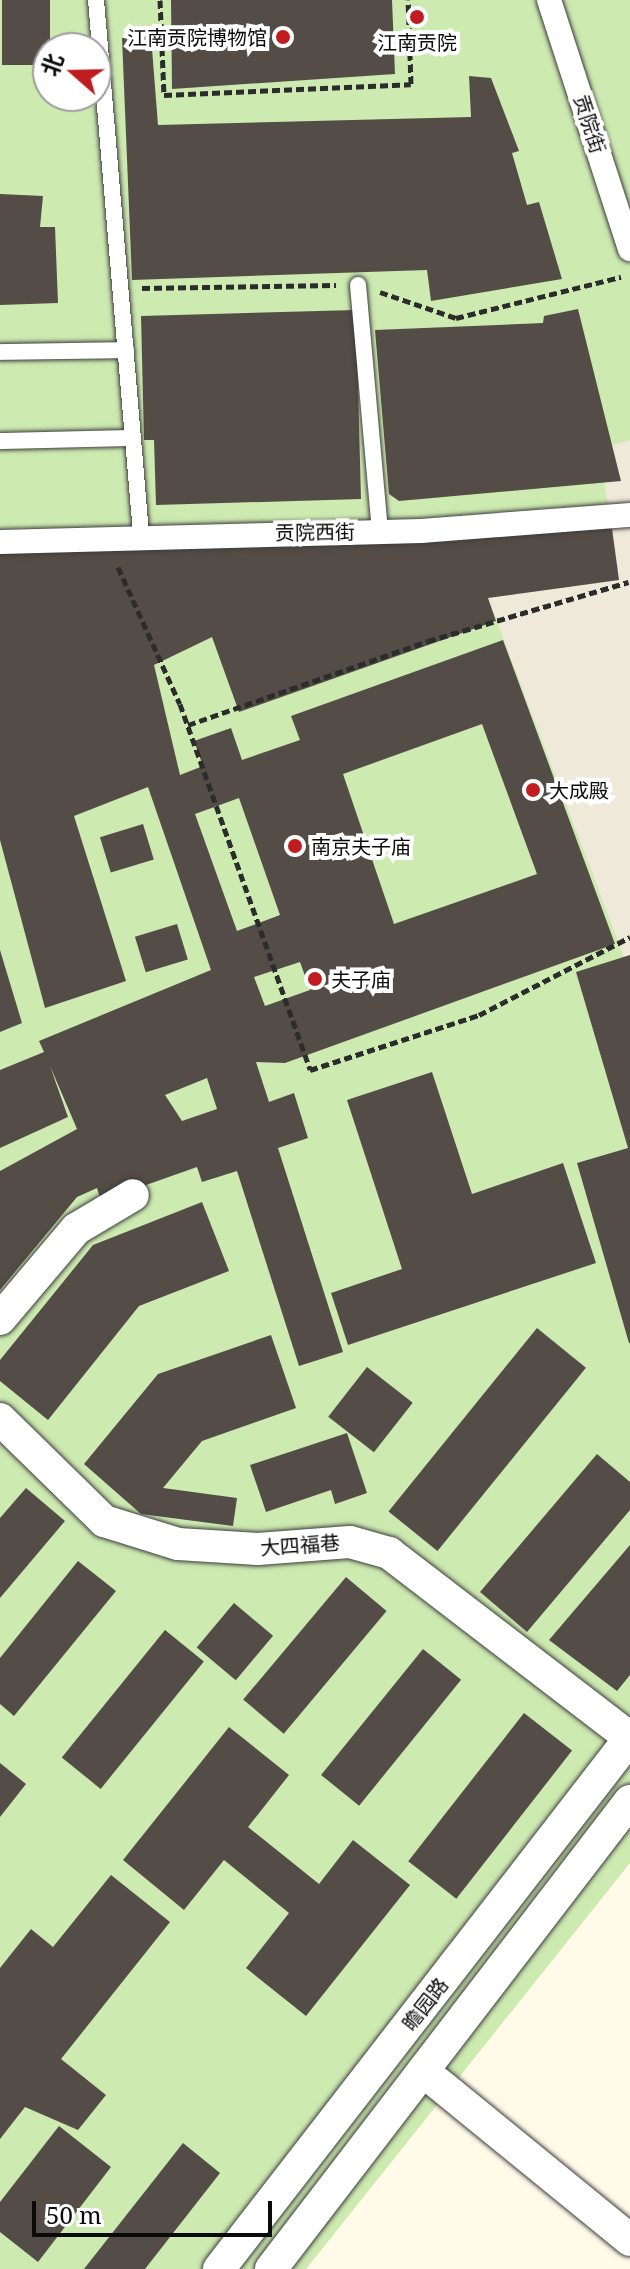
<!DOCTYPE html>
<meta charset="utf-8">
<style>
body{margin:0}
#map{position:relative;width:630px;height:2269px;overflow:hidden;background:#fffbe8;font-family:"Noto Serif","Noto Sans SC",serif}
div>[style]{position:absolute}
.green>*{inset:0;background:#cdeab1}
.plaza>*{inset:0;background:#eee9d8}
.building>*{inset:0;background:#544c46;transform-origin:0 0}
.path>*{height:5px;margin-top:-2.5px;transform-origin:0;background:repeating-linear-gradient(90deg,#2c2c2c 0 8px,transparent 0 12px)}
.roads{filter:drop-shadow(0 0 2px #3d3d3d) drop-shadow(0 0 2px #3d3d3d)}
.service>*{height:16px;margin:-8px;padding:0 8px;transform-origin:8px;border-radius:8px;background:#fff}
.pedestrian>*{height:24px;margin:-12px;padding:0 12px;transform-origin:12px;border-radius:12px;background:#fff}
.minor>*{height:32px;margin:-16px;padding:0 16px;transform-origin:16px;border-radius:16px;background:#fff}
.dots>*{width:22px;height:22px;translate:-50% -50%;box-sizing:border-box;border:4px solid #fff;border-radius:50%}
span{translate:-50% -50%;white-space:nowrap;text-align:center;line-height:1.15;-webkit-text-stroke:8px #fff;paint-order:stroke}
.poi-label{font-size:20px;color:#0a0a0a}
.right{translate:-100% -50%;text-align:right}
.left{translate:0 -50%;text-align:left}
.street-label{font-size:20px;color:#0a0a0a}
.north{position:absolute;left:32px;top:32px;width:80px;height:80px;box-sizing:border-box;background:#fff;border:2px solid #9d9d9d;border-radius:50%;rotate:290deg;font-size:22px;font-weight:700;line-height:32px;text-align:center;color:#0a0a0a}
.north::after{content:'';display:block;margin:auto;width:28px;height:36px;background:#c01d21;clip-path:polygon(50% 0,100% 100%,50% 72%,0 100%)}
.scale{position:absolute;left:32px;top:2201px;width:240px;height:36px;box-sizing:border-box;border:4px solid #0a0a0a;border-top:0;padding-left:10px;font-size:24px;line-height:28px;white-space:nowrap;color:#0a0a0a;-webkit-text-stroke:6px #fff;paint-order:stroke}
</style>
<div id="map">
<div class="green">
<i style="clip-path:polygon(evenodd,0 0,630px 0,630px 1863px,306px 2269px,0 2269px,0 0,48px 48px,96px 48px,96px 96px,48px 96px,48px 48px)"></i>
</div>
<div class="plaza">
<i style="clip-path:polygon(630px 440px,630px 955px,624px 957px,488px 598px,502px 596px,610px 516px,598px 450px)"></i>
</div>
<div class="building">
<i style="left:2px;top:0;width:48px;height:65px"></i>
<i style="clip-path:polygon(171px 0,392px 0,395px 74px,172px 89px)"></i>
<i style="clip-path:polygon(151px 36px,158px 125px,471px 117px,469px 76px,491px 78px,519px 151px,512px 153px,527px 205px,539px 202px,562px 279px,431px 301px,427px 270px,132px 280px,122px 38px)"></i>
<i style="clip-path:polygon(0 194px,43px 196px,40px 227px,55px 227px,58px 303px,0 305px)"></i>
<i style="clip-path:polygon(578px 309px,621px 481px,399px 501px,389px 494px,375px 330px,543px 323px,544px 316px)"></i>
<i style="clip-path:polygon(356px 310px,361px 499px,156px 505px,154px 440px,144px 440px,141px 316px)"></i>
<i style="clip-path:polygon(evenodd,611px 521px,619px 580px,488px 598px,496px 621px,239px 712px,212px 637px,154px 665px,180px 775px,203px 766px,194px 741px,231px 728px,242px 760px,300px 740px,291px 716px,503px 640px,615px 944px,285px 1063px,256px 1062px,269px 1102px,294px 1093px,308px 1138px,278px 1148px,343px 1352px,299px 1366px,237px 1171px,202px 1182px,197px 1167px,101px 1201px,97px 1188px,77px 1197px,0 1290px,0 1171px,77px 1129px,50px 1066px,68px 1117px,0 1148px,0 1070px,44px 1052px,39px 1041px,211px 970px,148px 787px,74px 816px,126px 981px,45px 1008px,0 840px,0 550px,611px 521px,482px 724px,537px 874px,394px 924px,343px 774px,482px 724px,611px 521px,239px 798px,280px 915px,237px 931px,195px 814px,239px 798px,611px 521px,300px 962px,310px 990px,265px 1006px,254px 977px,300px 962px,611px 521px,207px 1078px,217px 1109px,182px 1121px,165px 1095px,207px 1078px)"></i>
<i style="left:143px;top:824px;width:37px;height:45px;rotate:73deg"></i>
<i style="left:177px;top:924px;width:37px;height:44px;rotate:73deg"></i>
<i style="clip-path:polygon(0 950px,22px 1023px,0 1032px)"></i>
<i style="clip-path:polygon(630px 955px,630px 1343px,629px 1343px,577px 1163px,628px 1148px,576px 972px)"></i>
<i style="clip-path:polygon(432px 1072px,472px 1194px,563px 1163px,596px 1263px,348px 1345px,331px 1293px,402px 1269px,347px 1100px)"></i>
<i style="clip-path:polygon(202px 1202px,229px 1271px,139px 1306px,48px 1420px,0 1381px,0 1360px,93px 1245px)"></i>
<i style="left:537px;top:1328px;width:63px;height:236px;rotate:39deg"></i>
<i style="clip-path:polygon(271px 1335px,296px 1408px,202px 1441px,163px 1488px,237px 1498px,233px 1526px,141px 1514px,84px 1464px,158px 1374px)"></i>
<i style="left:367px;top:1367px;width:58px;height:63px;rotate:38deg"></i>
<i style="clip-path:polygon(347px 1433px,367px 1493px,335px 1504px,331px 1490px,266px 1512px,250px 1465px)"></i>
<i style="clip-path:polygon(597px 1454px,630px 1482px,630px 1510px,527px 1632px,480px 1592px)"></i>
<i style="clip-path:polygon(26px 1488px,65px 1521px,0 1598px,0 1518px)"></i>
<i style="clip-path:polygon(630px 1545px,630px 1675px,617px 1691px,549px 1640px)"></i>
<i style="clip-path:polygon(78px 1561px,116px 1591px,14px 1716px,0 1704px,0 1658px)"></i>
<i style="left:346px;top:1577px;width:53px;height:160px;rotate:40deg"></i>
<i style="left:234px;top:1603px;width:51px;height:58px;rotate:40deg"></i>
<i style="left:165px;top:1630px;width:50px;height:164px;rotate:39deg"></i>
<i style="left:423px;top:1649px;width:49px;height:162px;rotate:39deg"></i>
<i style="left:524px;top:1713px;width:61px;height:188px;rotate:38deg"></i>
<i style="clip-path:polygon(229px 1727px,289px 1775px,248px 1827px,319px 1884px,353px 1840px,410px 1885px,306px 2016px,246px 1968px,289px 1913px,224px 1860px,184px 1910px,123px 1860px)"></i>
<i style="clip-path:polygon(0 1763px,26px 1784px,0 1817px)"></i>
<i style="clip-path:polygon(111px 1875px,170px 1922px,61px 2059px,106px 2095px,78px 2130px,25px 2107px,0 2139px,0 1968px,31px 1929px,53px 1947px)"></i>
<i style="clip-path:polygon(59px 2126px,111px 2167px,38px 2262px,0 2232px,0 2202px)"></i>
<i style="clip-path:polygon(183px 2143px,220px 2173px,145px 2269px,84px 2269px)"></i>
</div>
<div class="path">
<i style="left:160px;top:0;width:95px;rotate:87.6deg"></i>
<i style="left:164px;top:95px;width:247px;rotate:-2.5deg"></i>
<i style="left:411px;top:84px;width:84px;rotate:-92deg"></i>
<i style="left:142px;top:288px;width:194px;rotate:-0.9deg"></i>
<i style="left:380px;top:292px;width:80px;rotate:18.9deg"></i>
<i style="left:456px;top:318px;width:170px;rotate:-14deg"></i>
<i style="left:118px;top:567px;width:150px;rotate:65.7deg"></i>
<i style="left:180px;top:704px;width:388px;rotate:70.4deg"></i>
<i style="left:310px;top:1070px;width:178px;rotate:-18deg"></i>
<i style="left:479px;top:1015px;width:170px;rotate:-27.3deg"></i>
<i style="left:188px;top:725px;width:254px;rotate:-19.3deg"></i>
<i style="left:428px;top:641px;width:209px;rotate:-16.4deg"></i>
</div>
<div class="roads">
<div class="service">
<i style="left:96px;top:0;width:536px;rotate:85.18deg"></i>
<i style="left:358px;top:285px;width:247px;rotate:84.9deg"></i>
<i style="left:0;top:352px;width:126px;rotate:-0.9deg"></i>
<i style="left:0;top:441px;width:133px;rotate:-1.3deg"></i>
</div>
<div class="pedestrian">
<i style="left:549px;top:0;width:262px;rotate:72deg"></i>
<i style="left:0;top:542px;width:421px;rotate:-1.5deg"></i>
<i style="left:421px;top:531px;width:210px;rotate:-4.4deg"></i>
</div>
<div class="minor">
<i style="left:0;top:1319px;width:118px;rotate:-49.8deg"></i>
<i style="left:76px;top:1229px;width:66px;rotate:-30.8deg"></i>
<i style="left:0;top:1419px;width:146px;rotate:44.4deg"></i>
<i style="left:104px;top:1521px;width:77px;rotate:17.3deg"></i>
<i style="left:178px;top:1544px;width:80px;rotate:3.6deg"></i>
<i style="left:258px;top:1549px;width:92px;rotate:-4.4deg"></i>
<i style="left:350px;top:1542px;width:41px;rotate:15.8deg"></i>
<i style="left:389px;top:1553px;width:304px;rotate:37.5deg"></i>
<i style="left:423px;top:2071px;width:267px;rotate:39.2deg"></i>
<i style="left:219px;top:2269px;width:671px;rotate:-52.26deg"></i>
<i style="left:271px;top:2269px;width:590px;rotate:-52.51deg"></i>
</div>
</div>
<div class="dots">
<i style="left:417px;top:17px;background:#c01d21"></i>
<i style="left:283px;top:37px;background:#c01d21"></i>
<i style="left:533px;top:790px;background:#c01d21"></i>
<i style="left:295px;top:846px;background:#c01d21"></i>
<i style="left:315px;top:979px;background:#c01d21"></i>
</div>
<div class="poi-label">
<span class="right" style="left:267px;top:37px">江南贡院博物馆</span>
<span style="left:417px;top:42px">江南贡院</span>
<span class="left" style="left:549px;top:790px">大成殿</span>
<span class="left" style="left:311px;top:846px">南京夫子庙</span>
<span class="left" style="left:331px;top:979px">夫子庙</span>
</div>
<div class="street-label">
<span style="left:590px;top:124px;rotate:72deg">贡院街</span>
<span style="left:315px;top:532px;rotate:-1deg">贡院西街</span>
<span style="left:300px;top:1545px;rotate:-4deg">大四福巷</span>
<span style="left:425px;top:2004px;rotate:-52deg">瞻园路</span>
</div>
<div class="north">北</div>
<div class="scale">50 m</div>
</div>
